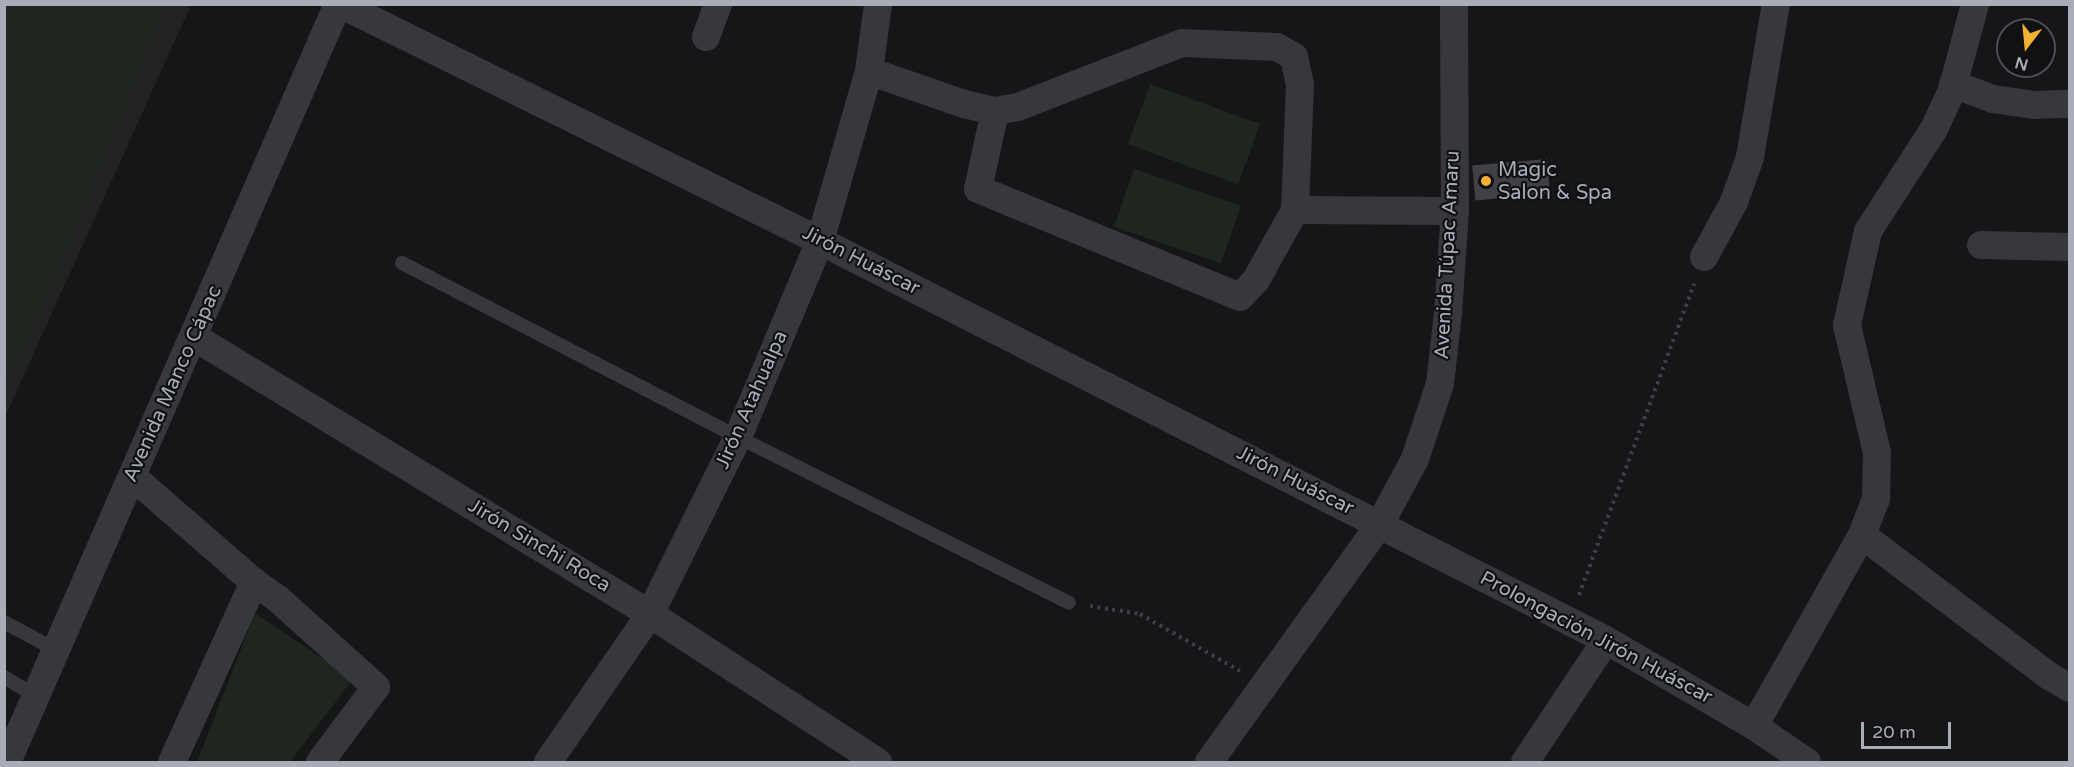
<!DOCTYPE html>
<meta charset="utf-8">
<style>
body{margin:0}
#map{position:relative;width:2074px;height:767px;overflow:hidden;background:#161618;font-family:"Varela Round",sans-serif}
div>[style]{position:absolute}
.built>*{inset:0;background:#222225}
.green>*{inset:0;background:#1e261f;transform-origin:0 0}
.building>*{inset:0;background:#404145;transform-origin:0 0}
.path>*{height:4px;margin-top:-2px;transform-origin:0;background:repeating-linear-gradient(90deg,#3d3f44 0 3px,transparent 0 7.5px)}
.lane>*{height:14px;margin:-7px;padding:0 7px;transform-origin:7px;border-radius:7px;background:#37383d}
.street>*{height:28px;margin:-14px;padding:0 14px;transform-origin:14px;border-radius:14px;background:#37383d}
.dots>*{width:16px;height:16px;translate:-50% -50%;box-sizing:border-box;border:3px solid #111113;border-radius:50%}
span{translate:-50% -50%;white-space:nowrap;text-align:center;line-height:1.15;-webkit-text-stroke:4.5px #111113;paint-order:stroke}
.poi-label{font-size:20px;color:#a8adb8}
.left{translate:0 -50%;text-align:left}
.street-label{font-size:20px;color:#a8adb8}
.frame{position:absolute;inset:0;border:6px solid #a8adb8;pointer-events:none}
.north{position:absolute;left:1996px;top:18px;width:60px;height:60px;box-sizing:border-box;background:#111113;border:2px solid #4d4f55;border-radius:50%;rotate:196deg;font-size:16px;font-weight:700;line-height:24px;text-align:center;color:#a8adb8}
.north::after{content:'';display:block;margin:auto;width:21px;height:27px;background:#f2b134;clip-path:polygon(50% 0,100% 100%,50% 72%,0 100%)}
.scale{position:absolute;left:1861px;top:722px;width:90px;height:27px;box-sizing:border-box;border:3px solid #a8adb8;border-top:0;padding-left:8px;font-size:18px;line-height:21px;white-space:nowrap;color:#a8adb8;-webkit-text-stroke:4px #111113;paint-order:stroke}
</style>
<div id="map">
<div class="built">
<i style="clip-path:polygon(5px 5px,191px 5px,5px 417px)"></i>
</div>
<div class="green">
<i style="clip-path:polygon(5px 4px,165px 5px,23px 352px,5px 380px)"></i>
<i style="left:1150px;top:84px;width:117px;height:64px;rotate:20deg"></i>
<i style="left:1134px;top:169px;width:113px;height:61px;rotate:19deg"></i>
<i style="clip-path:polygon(255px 613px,353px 679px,290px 762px,197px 762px)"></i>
</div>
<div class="building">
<i style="left:1547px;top:159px;width:35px;height:75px;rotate:85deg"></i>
</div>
<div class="path">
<i style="left:1579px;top:595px;width:332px;rotate:-69.7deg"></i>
<i style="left:1090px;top:606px;width:51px;rotate:9.1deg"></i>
<i style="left:1140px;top:614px;width:115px;rotate:29.7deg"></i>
</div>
<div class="lane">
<i style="left:402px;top:263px;width:378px;rotate:27.4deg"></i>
<i style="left:738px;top:437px;width:370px;rotate:26.6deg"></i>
<i style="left:4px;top:622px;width:59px;rotate:28.3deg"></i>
<i style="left:4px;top:677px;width:37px;rotate:31deg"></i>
</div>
<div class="street">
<i style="left:340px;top:4px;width:535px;rotate:26.28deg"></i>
<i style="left:820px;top:241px;width:881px;rotate:26.91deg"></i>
<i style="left:1606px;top:640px;width:171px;rotate:30.2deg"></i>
<i style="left:1754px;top:726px;width:64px;rotate:34.2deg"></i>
<i style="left:706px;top:37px;width:35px;rotate:-70deg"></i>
<i style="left:869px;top:71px;width:101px;rotate:19.2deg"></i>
<i style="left:964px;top:104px;width:32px;rotate:13deg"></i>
<i style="left:995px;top:111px;width:23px;rotate:-10deg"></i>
<i style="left:1018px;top:107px;width:176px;rotate:-21.3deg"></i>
<i style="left:1182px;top:43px;width:95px;rotate:2.4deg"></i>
<i style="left:1277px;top:47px;width:20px;rotate:30deg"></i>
<i style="left:1294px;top:57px;width:29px;rotate:78deg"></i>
<i style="left:1300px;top:85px;width:125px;rotate:92.3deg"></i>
<i style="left:1295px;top:210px;width:80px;rotate:119.1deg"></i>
<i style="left:1256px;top:280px;width:23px;rotate:133deg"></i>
<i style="left:1240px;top:297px;width:283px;rotate:-157.6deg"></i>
<i style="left:978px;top:189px;width:80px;rotate:-77.7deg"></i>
<i style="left:1953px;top:84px;width:43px;rotate:20.6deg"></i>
<i style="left:1993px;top:99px;width:41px;rotate:8.3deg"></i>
<i style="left:2034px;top:105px;width:36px;rotate:-2deg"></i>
<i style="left:1295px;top:210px;width:160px;rotate:0.4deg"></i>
<i style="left:1981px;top:245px;width:89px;rotate:1.3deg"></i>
<i style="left:1704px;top:257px;width:63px;rotate:-61.4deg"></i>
<i style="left:1734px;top:202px;width:48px;rotate:-70.4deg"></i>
<i style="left:1750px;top:157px;width:155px;rotate:-80.4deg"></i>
<i style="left:194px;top:337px;width:534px;rotate:31.28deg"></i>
<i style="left:650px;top:614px;width:272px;rotate:33deg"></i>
<i style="left:133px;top:477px;width:160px;rotate:41deg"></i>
<i style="left:254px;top:582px;width:29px;rotate:35deg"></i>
<i style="left:278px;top:599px;width:132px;rotate:41.9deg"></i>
<i style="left:376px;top:687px;width:94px;rotate:126.7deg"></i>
<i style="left:1862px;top:535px;width:234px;rotate:37deg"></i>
<i style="left:2049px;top:676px;width:24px;rotate:30deg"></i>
<i style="left:1754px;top:726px;width:219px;rotate:-60.5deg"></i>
<i style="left:1862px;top:535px;width:39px;rotate:-69deg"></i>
<i style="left:1876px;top:499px;width:46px;rotate:-88.8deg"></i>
<i style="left:1877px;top:453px;width:131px;rotate:-103.2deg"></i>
<i style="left:1847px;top:325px;width:96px;rotate:-77.4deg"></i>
<i style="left:1868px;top:231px;width:121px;rotate:-57.1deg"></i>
<i style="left:1934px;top:129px;width:43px;rotate:-65.2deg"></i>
<i style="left:1952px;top:90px;width:89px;rotate:-75deg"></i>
<i style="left:7px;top:762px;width:827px;rotate:-66.41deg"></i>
<i style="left:172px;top:762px;width:198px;rotate:-65.5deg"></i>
<i style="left:548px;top:762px;width:180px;rotate:-55.4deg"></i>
<i style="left:650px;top:614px;width:198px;rotate:-63.6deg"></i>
<i style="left:738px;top:437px;width:212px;rotate:-67.3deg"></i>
<i style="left:820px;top:241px;width:177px;rotate:-73.9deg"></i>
<i style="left:869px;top:71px;width:68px;rotate:-82.3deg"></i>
<i style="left:1209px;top:762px;width:293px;rotate:-54.3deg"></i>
<i style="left:1380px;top:524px;width:74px;rotate:-61.7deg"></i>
<i style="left:1415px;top:459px;width:79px;rotate:-71.6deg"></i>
<i style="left:1440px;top:384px;width:71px;rotate:-83.6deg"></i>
<i style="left:1448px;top:313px;width:102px;rotate:-86.1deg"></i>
<i style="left:1455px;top:211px;width:207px;rotate:-90.3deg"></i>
<i style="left:1525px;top:762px;width:146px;rotate:-56.4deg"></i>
</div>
<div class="dots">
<i style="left:1486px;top:181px;background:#f2b134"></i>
</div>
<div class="poi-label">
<span class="left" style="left:1498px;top:182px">Magic<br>Salon &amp; Spa</span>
</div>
<div class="street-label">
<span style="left:1448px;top:255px;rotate:-87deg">Avenida Túpac Amaru</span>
<span style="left:861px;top:261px;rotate:27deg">Jirón Huáscar</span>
<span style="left:173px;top:384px;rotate:-66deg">Avenida Manco Cápac</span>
<span style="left:752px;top:400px;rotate:-66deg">Jirón Atahualpa</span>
<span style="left:1295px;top:481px;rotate:27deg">Jirón Huáscar</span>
<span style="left:539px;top:546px;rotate:31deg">Jirón Sinchi Roca</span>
<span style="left:1596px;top:638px;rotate:28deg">Prolongación Jirón Huáscar</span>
</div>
<div class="frame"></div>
<div class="north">N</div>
<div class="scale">20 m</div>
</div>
